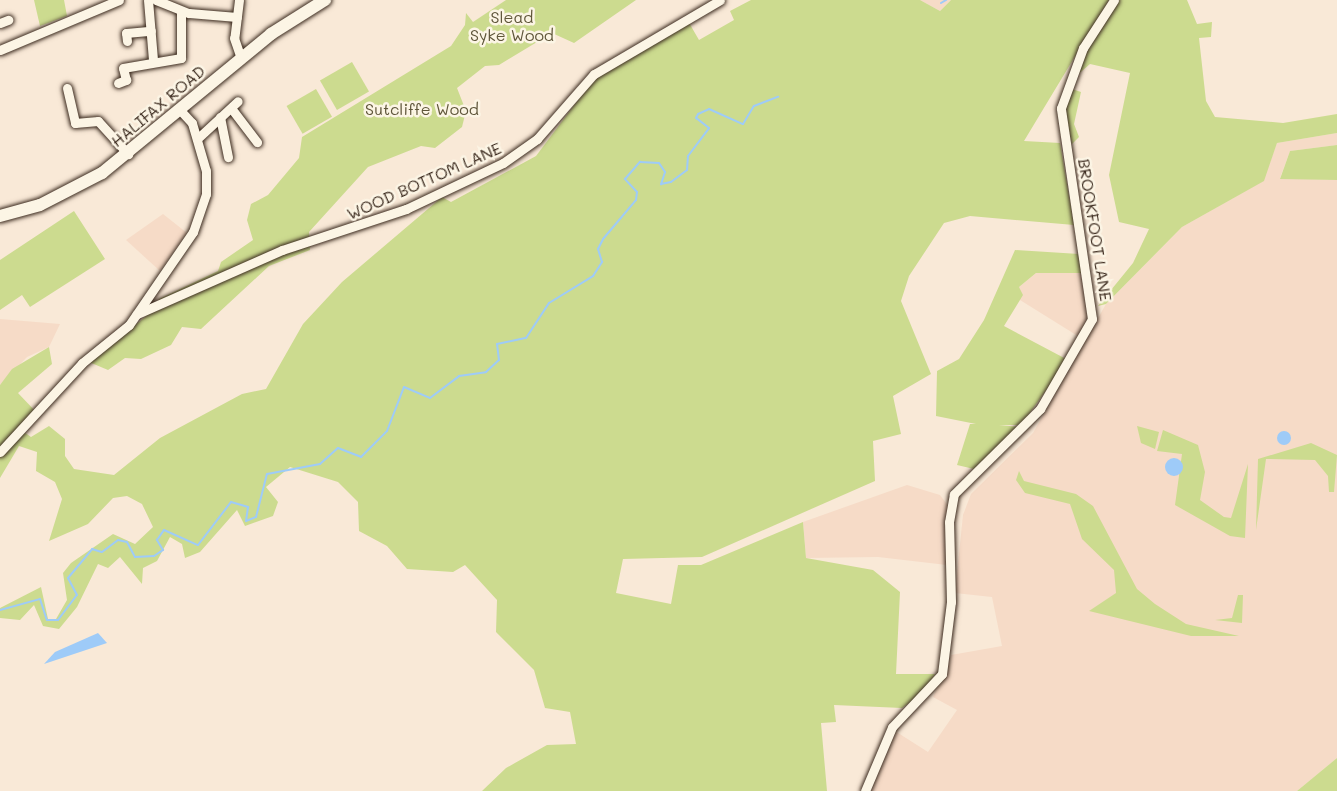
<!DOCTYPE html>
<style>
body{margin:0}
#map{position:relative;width:1337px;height:791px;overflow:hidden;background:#f9e9d7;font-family:Mali,sans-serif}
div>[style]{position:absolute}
.built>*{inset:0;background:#f6dbc7}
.green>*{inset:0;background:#ccdb8f;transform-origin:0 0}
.water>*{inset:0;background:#9ecbf8}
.round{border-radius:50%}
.stream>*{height:2px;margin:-1px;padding:0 1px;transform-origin:1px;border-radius:1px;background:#9ecbf8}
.roads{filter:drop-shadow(0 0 2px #3b2a1e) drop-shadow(0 0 2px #3b2a1e)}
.minor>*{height:9px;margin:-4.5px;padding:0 4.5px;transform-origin:4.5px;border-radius:4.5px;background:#fcf5e5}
.major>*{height:12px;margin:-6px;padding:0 6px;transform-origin:6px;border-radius:6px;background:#fcf5e5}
span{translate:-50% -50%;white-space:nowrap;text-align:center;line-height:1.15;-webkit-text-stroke:5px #fcf5e5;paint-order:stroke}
.park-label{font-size:16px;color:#5f563a}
.street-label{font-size:16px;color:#3b2a1e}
</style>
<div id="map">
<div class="built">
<i style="clip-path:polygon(920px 0,951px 0,940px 11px)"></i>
<i style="clip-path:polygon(1337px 133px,1337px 145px,1290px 151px,1280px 178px,1337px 180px,1337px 758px,1297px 791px,871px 791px,895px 731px,928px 752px,957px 710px,933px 697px,951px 655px,1002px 646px,992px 597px,955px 593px,963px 515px,971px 494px,1033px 433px,1106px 304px,1182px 227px,1263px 181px,1277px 143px)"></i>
<i style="clip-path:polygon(163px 214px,187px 233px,160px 271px,126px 240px)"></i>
<i style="clip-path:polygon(1036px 273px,1082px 273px,1088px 314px,1081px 338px,1020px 300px,1019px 287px)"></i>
<i style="clip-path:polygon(0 319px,60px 324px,49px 347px,27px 357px,0 385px)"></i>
<i style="clip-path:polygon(907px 485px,940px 495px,949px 507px,947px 565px,878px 557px,806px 558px,803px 522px)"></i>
</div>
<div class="green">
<i style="clip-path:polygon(34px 0,64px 0,67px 16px,40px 26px)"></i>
<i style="clip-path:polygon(506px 0,636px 0,574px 43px,552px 33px,499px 65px,485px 66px,457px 88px,466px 111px,462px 127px,435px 148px,421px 146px,368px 167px,309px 232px,310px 250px,269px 266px,201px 329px,182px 327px,171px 345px,141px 359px,125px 358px,108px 370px,89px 362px,160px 305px,159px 299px,218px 271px,221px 262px,253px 240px,247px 220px,251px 204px,268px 195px,299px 158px,302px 137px,451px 46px,465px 25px,466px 13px,473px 22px)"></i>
<i style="clip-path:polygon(751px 0,920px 0,940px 11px,951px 0,1109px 0,1024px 141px,1060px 143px,1074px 225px,970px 216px,944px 223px,909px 276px,901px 301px,931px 374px,893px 396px,901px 434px,873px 441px,875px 481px,702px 557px,623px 559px,616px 593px,671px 604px,678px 565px,701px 565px,803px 522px,806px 558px,873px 570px,900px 592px,896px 674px,935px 674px,923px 693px,902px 708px,834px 705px,836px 722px,821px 723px,827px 791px,482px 791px,506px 768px,547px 745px,576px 744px,570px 712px,545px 708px,534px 670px,496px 632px,497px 600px,465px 565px,453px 572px,407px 569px,387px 546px,359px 531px,358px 502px,338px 482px,290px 467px,266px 487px,278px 502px,273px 516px,245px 526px,237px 510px,200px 552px,185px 558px,182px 544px,170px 537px,157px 561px,143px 568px,142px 584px,120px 557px,108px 568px,98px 564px,77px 607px,59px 629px,43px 626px,34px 605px,20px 620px,0 618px,0 608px,41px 587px,48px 619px,56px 619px,67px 600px,63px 573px,71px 563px,113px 534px,135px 544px,153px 527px,142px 504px,127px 496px,113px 498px,88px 524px,49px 541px,62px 499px,55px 482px,36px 471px,37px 452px,19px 446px,0 478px,0 385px,12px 369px,49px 347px,52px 364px,18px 393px,38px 414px,24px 432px,31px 437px,49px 426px,65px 439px,65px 456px,74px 469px,114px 475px,160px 438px,242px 394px,266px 389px,303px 324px,342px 282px,442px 197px,451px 202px,536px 156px,593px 80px,688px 21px,699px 40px,734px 20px,730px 11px)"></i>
<i style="clip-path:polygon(1120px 0,1187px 0,1197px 24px,1212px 22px,1211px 37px,1199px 38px,1206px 101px,1215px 117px,1283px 123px,1337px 114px,1337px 133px,1277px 143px,1264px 181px,1182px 227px,1106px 304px,1098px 306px,1133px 263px,1149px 229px,1119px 222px,1109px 175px,1130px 73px,1090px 64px,1075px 77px,1090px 41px)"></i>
<i style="left:352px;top:62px;width:34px;height:37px;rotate:60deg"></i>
<i style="clip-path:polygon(1069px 88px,1081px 92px,1074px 124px,1079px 137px,1072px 144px,1064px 110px)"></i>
<i style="left:316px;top:89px;width:32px;height:34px;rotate:60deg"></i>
<i style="clip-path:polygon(1337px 145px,1337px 180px,1280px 179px,1290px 151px)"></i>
<i style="clip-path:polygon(74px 211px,105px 259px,30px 307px,22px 295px,0 310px,0 260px)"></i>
<i style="clip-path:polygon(1015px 250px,1079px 254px,1082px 273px,1036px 273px,1019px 287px,1023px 295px,1004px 326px,1068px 360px,1021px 425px,999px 425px,1020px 427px,974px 469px,957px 465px,970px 424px,976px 424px,936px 416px,937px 371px,959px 359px,984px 320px)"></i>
<i style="clip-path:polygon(1137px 426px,1159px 432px,1155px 449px,1141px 443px)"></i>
<i style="clip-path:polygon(1163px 430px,1198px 445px,1205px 472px,1200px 500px,1224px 517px,1231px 518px,1248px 464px,1245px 538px,1230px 536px,1175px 505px,1182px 454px,1157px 451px)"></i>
<i style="clip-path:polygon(1311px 443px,1337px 455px,1334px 492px,1329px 492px,1328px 476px,1315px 460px,1266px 459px,1256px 530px,1258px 459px)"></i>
<i style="clip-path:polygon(1019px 471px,1024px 481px,1076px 494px,1093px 506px,1137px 589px,1155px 604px,1186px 624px,1239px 636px,1191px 636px,1089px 611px,1116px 593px,1114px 570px,1082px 539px,1070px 504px,1025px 493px,1016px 480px)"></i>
<i style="clip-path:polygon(1238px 595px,1243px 595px,1242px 623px,1215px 620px,1232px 618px)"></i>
<i style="clip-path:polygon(1337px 758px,1337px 791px,1297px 791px)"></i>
</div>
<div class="water">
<i class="round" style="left:1277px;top:431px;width:14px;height:14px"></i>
<i class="round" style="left:1165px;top:458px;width:18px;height:18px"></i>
<i style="clip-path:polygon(98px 633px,107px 643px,44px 664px,55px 652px)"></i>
</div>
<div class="stream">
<i style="left:941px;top:3px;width:6px;rotate:-31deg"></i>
<i style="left:0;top:610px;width:41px;rotate:-15.4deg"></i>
<i style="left:40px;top:599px;width:22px;rotate:72deg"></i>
<i style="left:47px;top:620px;width:11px"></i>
<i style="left:58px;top:620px;width:31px;rotate:-53deg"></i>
<i style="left:77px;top:595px;width:19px;rotate:-118deg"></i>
<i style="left:68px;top:578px;width:38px;rotate:-50deg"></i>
<i style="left:92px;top:549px;width:10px;rotate:17deg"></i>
<i style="left:102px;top:552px;width:20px;rotate:-37deg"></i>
<i style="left:118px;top:540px;width:9px;rotate:13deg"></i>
<i style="left:127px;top:542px;width:17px;rotate:62deg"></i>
<i style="left:135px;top:557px;width:19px;rotate:-3deg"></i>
<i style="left:154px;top:556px;width:11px;rotate:-34deg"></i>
<i style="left:163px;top:550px;width:12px;rotate:-121deg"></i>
<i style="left:157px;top:540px;width:12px;rotate:-55deg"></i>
<i style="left:164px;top:530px;width:37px;rotate:24deg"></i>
<i style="left:198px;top:545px;width:54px;rotate:-52.5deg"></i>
<i style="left:231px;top:502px;width:18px;rotate:16deg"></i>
<i style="left:248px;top:507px;width:14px;rotate:98deg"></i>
<i style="left:246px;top:521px;width:11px;rotate:-22deg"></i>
<i style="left:256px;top:517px;width:44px;rotate:-75.7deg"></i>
<i style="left:267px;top:474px;width:54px;rotate:-10.7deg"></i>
<i style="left:320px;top:464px;width:24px;rotate:-42deg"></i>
<i style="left:338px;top:448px;width:25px;rotate:21deg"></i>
<i style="left:361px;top:457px;width:37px;rotate:-45deg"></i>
<i style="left:387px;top:431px;width:47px;rotate:-68.9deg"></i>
<i style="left:404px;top:387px;width:28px;rotate:23deg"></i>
<i style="left:430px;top:398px;width:36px;rotate:-37deg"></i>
<i style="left:459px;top:376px;width:27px;rotate:-8deg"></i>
<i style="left:486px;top:372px;width:18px;rotate:-43deg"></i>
<i style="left:499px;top:360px;width:16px;rotate:-97deg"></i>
<i style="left:497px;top:344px;width:30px;rotate:-12deg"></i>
<i style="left:526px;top:338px;width:42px;rotate:-56.7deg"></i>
<i style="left:549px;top:303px;width:52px;rotate:-31.5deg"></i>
<i style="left:593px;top:276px;width:17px;rotate:-57deg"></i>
<i style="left:602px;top:262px;width:14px;rotate:-107deg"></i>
<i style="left:598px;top:249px;width:11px;rotate:-63deg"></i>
<i style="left:603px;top:239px;width:51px;rotate:-49.8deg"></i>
<i style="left:636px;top:200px;width:8px;rotate:-83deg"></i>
<i style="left:637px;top:192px;width:18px;rotate:-133deg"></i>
<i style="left:625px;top:179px;width:23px;rotate:-49deg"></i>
<i style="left:640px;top:162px;width:19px;rotate:3deg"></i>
<i style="left:659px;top:163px;width:11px;rotate:56deg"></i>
<i style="left:665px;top:172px;width:13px;rotate:108deg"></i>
<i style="left:661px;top:184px;width:10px;rotate:-11deg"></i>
<i style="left:671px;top:182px;width:20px;rotate:-37deg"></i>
<i style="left:687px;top:170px;width:14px;rotate:-86deg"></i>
<i style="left:688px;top:156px;width:35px;rotate:-53deg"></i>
<i style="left:709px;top:128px;width:16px;rotate:-142deg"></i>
<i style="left:696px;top:118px;width:4px;rotate:-63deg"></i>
<i style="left:698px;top:114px;width:12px;rotate:-24deg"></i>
<i style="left:709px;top:109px;width:37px;rotate:24deg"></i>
<i style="left:743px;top:124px;width:21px;rotate:-59deg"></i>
<i style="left:754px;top:106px;width:26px;rotate:-21deg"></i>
</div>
<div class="roads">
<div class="minor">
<i style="left:148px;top:0;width:59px;rotate:85.2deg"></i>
<i style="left:156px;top:0;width:35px;rotate:22deg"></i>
<i style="left:189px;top:13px;width:48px;rotate:4.8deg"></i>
<i style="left:239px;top:0;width:38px;rotate:97deg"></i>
<i style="left:234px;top:38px;width:21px;rotate:71deg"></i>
<i style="left:0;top:23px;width:9px;rotate:-21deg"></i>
<i style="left:127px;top:41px;width:8px;rotate:-97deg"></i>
<i style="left:126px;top:33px;width:25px;rotate:-5deg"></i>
<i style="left:0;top:50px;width:129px;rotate:-22.8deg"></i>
<i style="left:118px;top:83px;width:9px;rotate:-21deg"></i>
<i style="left:126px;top:80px;width:12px;rotate:-104deg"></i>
<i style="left:123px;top:68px;width:59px;rotate:-9.8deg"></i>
<i style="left:181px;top:58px;width:47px;rotate:-90deg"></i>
<i style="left:67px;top:88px;width:36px;rotate:77deg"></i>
<i style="left:75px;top:123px;width:23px;rotate:-5deg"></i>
<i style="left:98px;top:121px;width:45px;rotate:47.7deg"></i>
<i style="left:231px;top:108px;width:43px;rotate:52.6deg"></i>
<i style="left:220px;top:117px;width:41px;rotate:78.7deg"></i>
<i style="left:198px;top:138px;width:54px;rotate:-42.8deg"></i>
<i style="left:137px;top:314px;width:158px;rotate:-23.8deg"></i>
<i style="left:282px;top:250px;width:131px;rotate:-18.3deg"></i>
<i style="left:406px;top:209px;width:107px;rotate:-25.4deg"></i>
<i style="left:503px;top:163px;width:42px;rotate:-35.2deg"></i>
<i style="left:537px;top:139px;width:86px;rotate:-48.8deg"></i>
<i style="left:594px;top:74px;width:146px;rotate:-30.4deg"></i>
<i style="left:0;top:452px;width:121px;rotate:-47.3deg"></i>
<i style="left:82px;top:363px;width:60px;rotate:-39deg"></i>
<i style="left:129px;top:325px;width:113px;rotate:-55.5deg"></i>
<i style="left:193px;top:232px;width:40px;rotate:-71.1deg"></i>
<i style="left:206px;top:194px;width:23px;rotate:-90deg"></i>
<i style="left:206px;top:171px;width:50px;rotate:-106.3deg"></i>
<i style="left:192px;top:123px;width:16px;rotate:-133deg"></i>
<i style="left:865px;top:791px;width:69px;rotate:-67.1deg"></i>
<i style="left:892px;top:727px;width:73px;rotate:-46.7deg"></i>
<i style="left:942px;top:674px;width:73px;rotate:-82.9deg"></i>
<i style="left:951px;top:602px;width:80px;rotate:-91.4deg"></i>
<i style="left:949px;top:522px;width:28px;rotate:-80deg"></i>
<i style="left:954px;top:494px;width:121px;rotate:-44.7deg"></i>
<i style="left:1040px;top:409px;width:104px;rotate:-60deg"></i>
<i style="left:1092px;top:319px;width:213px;rotate:-98.4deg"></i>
<i style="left:1061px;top:108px;width:64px;rotate:-69.9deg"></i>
<i style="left:1083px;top:48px;width:57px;rotate:-57.1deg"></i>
</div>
<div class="major">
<i style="left:0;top:216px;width:41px;rotate:-15.4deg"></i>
<i style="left:40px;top:205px;width:70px;rotate:-27.3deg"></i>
<i style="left:102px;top:173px;width:219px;rotate:-39.4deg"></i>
<i style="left:271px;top:34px;width:64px;rotate:-32.2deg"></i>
</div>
</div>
<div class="park-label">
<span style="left:512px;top:26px">Slead<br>Syke Wood</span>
<span style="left:422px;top:109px">Sutcliffe Wood</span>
</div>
<div class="street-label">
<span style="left:158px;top:106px;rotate:-40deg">HALIFAX ROAD</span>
<span style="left:424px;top:181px;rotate:-24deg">WOOD BOTTOM LANE</span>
<span style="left:1095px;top:230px;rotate:81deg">BROOKFOOT LANE</span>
</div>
</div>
